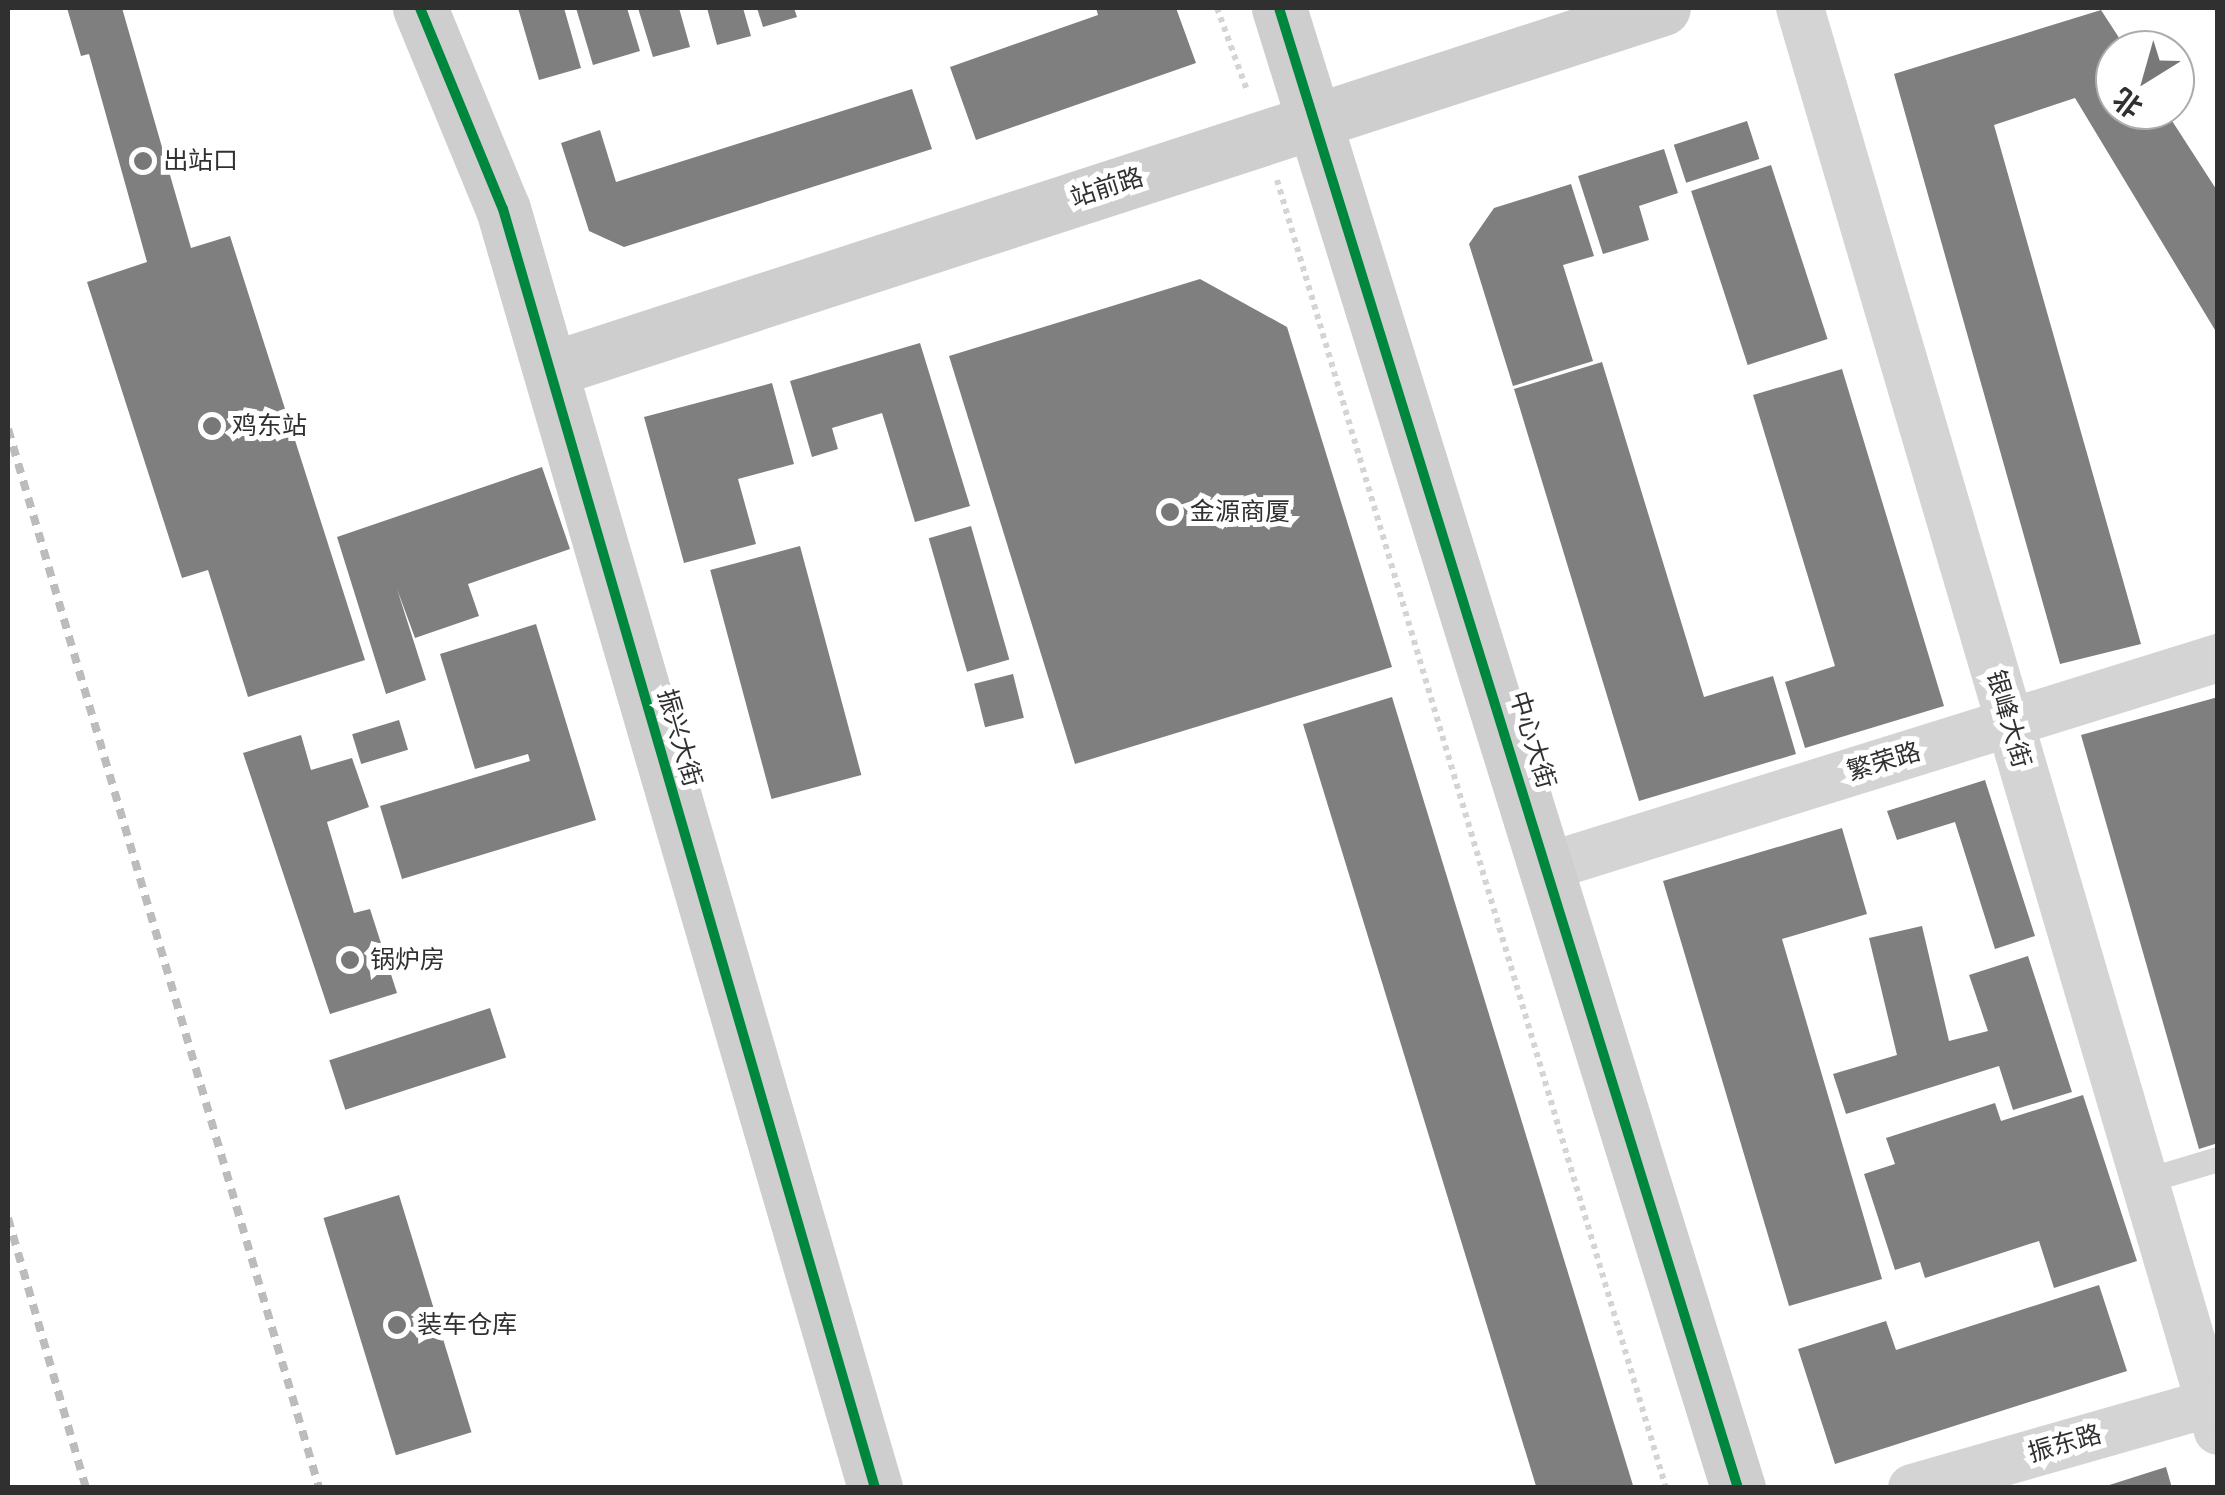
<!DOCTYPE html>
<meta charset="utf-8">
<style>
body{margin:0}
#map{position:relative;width:2225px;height:1495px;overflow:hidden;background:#fff;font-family:"Fira Sans","Noto Sans SC",sans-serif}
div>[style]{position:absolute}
.building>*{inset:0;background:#7f7f7f;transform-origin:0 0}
.path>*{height:6px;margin-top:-3px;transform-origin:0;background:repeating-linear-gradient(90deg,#d4d4d4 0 5px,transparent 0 10px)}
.lane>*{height:25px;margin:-12.5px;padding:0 12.5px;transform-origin:12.5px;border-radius:12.5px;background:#d4d4d4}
.street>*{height:48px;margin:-24px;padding:0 24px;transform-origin:24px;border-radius:24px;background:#d4d4d4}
.secondary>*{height:55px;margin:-27.5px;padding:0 27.5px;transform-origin:27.5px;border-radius:27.5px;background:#cecece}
.rail>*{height:8px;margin-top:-4px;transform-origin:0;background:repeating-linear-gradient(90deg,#bcbcbc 0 10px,transparent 0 18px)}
.cycleway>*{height:10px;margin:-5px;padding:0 5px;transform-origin:5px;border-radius:5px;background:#00873e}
.dots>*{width:28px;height:28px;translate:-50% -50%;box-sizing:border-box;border:5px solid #fff;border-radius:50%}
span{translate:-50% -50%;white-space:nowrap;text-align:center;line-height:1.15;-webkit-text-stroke:10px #fff;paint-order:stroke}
.poi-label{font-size:25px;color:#303030}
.left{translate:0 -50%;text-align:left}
.street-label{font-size:25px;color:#303030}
.frame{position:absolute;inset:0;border:10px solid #303030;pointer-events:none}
.north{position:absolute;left:2095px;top:30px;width:100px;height:100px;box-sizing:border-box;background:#fff;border:2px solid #acacac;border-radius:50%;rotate:217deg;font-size:28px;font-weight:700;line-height:40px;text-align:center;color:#303030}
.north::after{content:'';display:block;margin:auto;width:35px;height:45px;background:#787878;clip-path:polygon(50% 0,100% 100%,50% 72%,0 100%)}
</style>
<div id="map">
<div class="building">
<i style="clip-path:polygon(67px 8px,122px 8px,191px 248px,230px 236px,365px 660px,248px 697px,208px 570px,182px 578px,87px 282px,147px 262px,89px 54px,81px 56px)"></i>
<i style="clip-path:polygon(518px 8px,564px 8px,581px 68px,539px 80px)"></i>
<i style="clip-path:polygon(576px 8px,627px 8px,640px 51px,593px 65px)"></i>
<i style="clip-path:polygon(638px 8px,679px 8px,690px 47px,653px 57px)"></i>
<i style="clip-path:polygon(707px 8px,743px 8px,751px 36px,717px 45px)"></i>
<i style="clip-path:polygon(757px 8px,794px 8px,797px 17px,763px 27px)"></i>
<i style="clip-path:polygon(1096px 8px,1176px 8px,1196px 63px,976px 140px,950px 67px,1098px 15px)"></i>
<i style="clip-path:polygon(2101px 10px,2127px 50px,2115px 50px,2115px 110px,2165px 110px,2218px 192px,2218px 335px,2075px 98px,1994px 125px,2141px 644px,2060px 664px,1894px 74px)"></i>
<i style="clip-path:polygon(912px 89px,932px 149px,624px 247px,589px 231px,561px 143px,600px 130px,616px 182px)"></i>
<i style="left:1747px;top:121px;width:40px;height:77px;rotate:72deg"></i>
<i style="clip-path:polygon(1664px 149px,1678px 193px,1639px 206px,1649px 240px,1603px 254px,1578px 176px)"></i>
<i style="left:1771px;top:165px;width:183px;height:84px;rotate:72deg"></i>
<i style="clip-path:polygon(1571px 184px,1594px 256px,1563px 265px,1593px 361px,1513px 386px,1469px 244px,1494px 208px)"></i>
<i style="clip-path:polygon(1200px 279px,1287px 327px,1392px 667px,1075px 764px,949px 356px)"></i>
<i style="clip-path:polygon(920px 343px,970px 506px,915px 522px,882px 413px,832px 428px,838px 449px,812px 457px,790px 381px)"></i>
<i style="clip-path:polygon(1602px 362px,1704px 697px,1773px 676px,1796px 754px,1639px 801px,1514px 389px)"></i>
<i style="clip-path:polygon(1842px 369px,1944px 706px,1805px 748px,1785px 682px,1835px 666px,1753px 395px)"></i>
<i style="clip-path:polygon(772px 383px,794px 464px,738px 479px,756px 544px,684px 563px,644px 417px)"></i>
<i style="clip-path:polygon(542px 467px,570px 549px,468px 584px,479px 616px,415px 638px,397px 589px,426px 680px,386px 694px,337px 537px)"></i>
<i style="left:971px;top:526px;width:139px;height:44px;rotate:74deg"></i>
<i style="left:800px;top:546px;width:237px;height:93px;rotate:75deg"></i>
<i style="clip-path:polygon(536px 624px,596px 820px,402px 879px,380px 806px,530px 761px,528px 754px,475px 769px,440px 654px)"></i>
<i style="left:1013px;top:674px;width:45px;height:40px;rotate:76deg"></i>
<i style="left:1392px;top:697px;width:826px;height:93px;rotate:73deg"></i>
<i style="clip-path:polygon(2218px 697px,2218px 1143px,2199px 1149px,2081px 735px)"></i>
<i style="left:399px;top:720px;width:31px;height:49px;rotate:73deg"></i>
<i style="clip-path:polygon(301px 735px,311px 770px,352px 758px,369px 807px,327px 822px,354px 913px,370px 909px,397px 993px,330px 1014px,243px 753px)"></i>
<i style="clip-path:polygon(1985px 780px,2035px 936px,1995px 949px,1955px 822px,1897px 840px,1887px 811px)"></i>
<i style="clip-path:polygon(1842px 828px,1867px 914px,1782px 939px,1882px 1279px,1789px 1306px,1663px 881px)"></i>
<i style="clip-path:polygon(1922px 926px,1949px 1041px,1988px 1031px,1969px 975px,2028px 956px,2072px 1092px,2013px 1110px,1999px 1066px,1846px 1114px,1833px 1074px,1897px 1055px,1869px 938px)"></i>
<i style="left:490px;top:1008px;width:52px;height:169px;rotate:72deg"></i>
<i style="clip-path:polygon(2083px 1095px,2137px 1261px,2054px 1288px,2039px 1241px,1925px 1278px,1920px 1262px,1895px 1270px,1864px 1174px,1895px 1164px,1886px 1138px,1995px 1103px,2001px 1121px)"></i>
<i style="left:399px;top:1195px;width:248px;height:79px;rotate:73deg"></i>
<i style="clip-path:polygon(2099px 1285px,2127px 1371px,1835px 1464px,1798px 1349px,1886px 1321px,1896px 1350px)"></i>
<i style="clip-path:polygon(2166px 1467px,2172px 1488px,2103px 1488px,2103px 1487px)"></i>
</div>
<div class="path">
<i style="left:1217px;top:8px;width:90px;rotate:70deg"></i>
<i style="left:1277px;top:180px;width:1365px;rotate:73.44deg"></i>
</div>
<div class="lane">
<i style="left:2144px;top:1181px;width:77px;rotate:-16.6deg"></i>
</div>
<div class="street">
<i style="left:1800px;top:8px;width:1483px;rotate:73.63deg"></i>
<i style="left:1550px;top:866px;width:700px;rotate:-17.3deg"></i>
<i style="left:1912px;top:1488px;width:318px;rotate:-15.9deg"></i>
</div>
<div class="secondary">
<i style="left:420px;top:8px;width:217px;rotate:67.6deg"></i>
<i style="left:503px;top:209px;width:1332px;rotate:73.78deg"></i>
<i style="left:1279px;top:8px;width:1550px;rotate:72.77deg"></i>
<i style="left:552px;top:369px;width:1168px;rotate:-18deg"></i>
</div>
<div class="rail">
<i style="left:8px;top:429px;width:1104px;rotate:73.63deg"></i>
<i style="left:8px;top:1218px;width:281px;rotate:73.9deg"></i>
</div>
<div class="cycleway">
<i style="left:420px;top:8px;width:217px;rotate:67.6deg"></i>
<i style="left:503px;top:209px;width:1332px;rotate:73.78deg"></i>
<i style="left:1279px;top:8px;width:1550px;rotate:72.77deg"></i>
</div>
<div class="dots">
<i style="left:143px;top:161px;background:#787878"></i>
<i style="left:212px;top:426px;background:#787878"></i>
<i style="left:1170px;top:512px;background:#787878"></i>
<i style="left:350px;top:960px;background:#787878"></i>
<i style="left:397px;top:1325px;background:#787878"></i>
</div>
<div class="poi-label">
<span class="left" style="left:163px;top:161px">出站口</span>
<span class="left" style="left:232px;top:426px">鸡东站</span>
<span class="left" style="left:1190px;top:512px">金源商厦</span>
<span class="left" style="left:370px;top:960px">锅炉房</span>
<span class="left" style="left:417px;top:1325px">装车仓库</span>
</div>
<div class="street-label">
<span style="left:1107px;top:188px;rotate:-18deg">站前路</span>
<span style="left:2008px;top:719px;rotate:74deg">银峰大街</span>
<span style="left:679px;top:738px;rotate:74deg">振兴大街</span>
<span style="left:1532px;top:740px;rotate:73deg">中心大街</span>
<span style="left:1884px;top:762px;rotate:-17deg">繁荣路</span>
<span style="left:2065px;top:1444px;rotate:-16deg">振东路</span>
</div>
<div class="frame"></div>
<div class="north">北</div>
</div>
